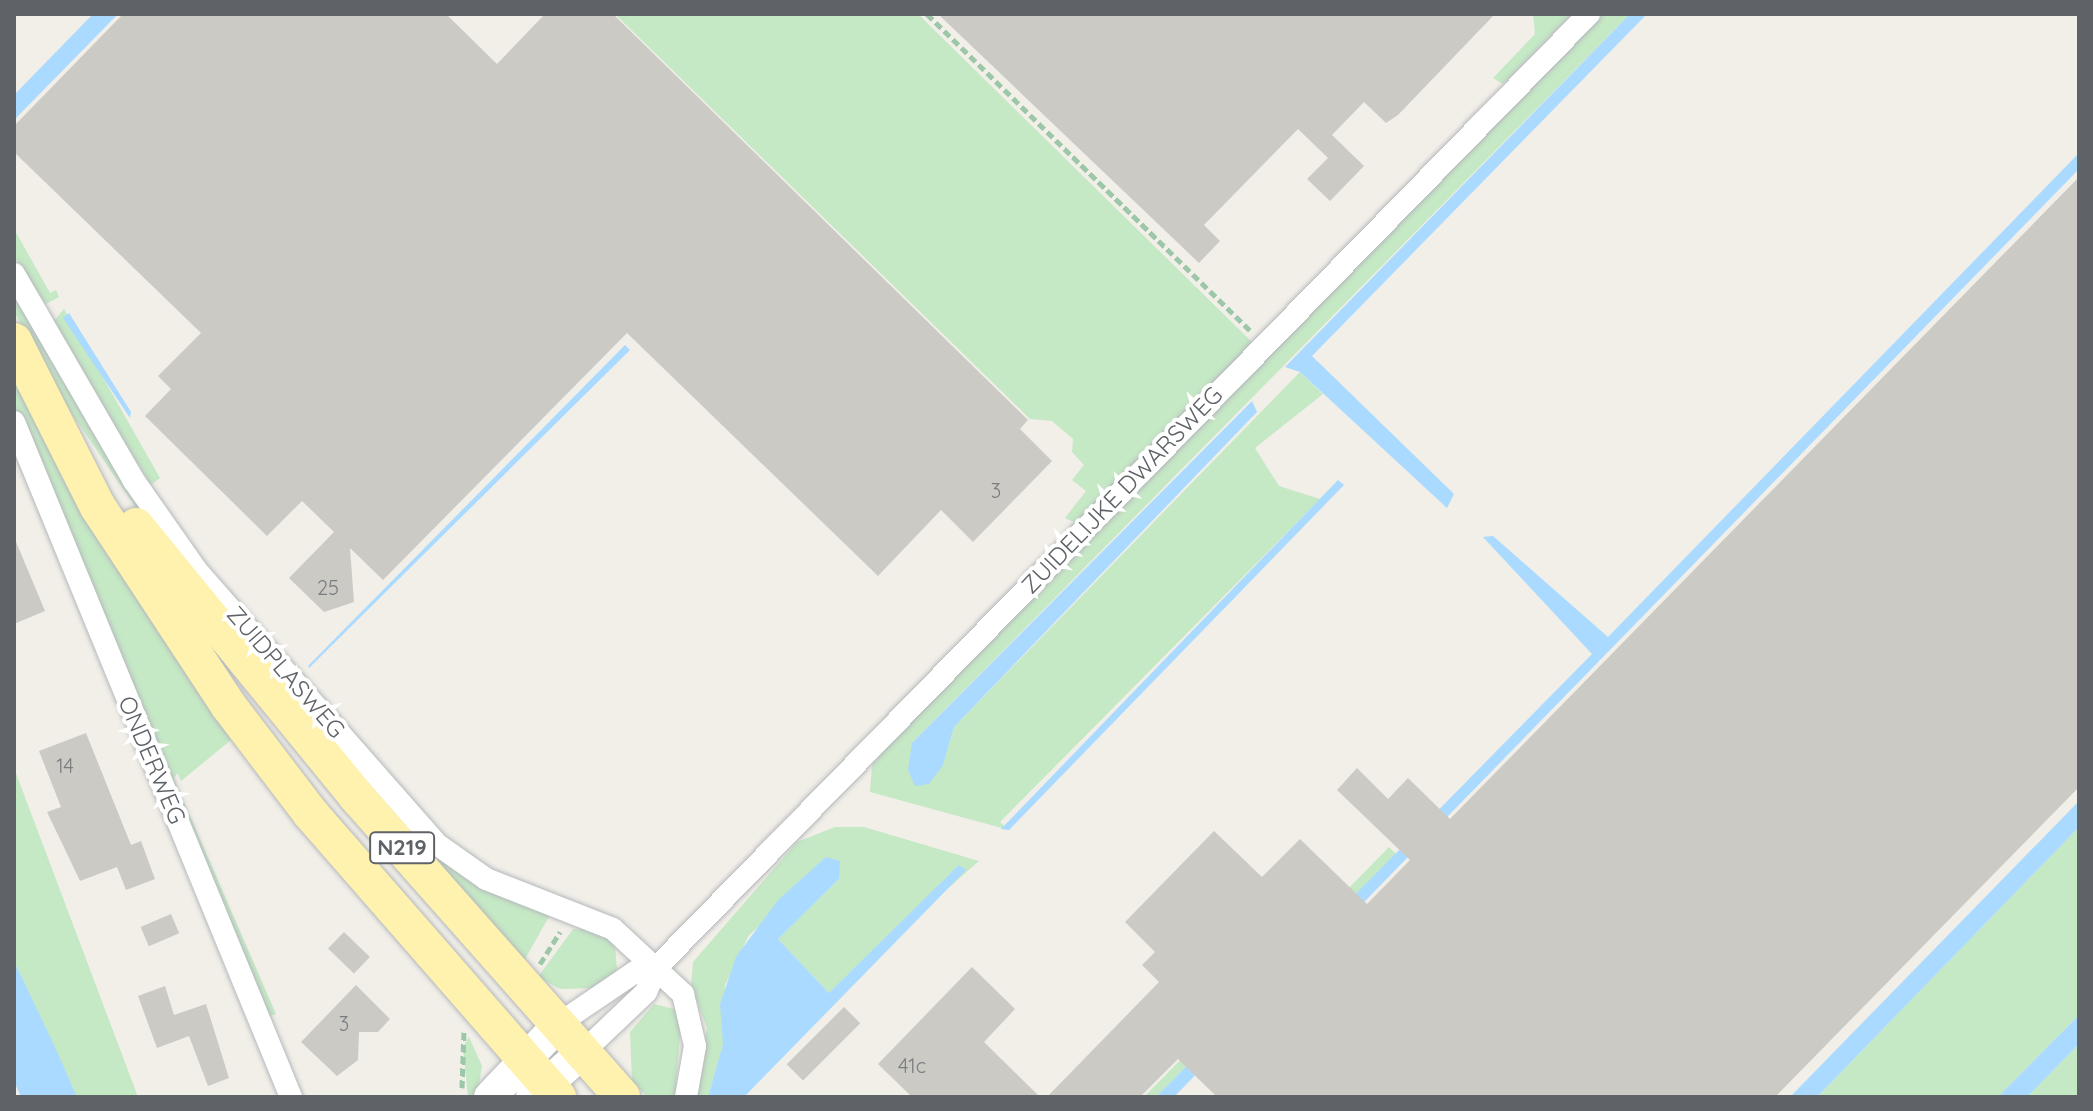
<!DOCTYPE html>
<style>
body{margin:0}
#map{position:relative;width:2093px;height:1111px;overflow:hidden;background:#f1efe8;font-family:Quicksand,sans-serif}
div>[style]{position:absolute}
.green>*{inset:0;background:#c5e8c5}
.water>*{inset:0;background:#aadaff}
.building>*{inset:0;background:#cccac5;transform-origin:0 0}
.path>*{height:5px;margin-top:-2.5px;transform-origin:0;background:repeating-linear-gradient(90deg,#9cc7a9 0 8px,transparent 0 12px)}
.roads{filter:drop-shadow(0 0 2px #b5b8bc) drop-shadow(0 0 2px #b5b8bc)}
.street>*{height:22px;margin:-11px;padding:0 11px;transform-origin:11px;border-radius:11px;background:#fff}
.secondary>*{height:32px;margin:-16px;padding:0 16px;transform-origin:16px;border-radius:16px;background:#fff}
.primary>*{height:36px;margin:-18px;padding:0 18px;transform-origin:18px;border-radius:18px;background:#fff2af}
span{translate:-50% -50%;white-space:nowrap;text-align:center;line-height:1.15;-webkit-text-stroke:8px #fff;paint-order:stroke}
.number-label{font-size:20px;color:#7a7d7f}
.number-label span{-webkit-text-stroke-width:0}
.shield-label span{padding:2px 6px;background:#fff;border:2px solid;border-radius:6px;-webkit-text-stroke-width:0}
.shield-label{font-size:22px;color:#5f6368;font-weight:700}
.street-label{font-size:24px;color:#5f6368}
.frame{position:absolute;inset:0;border:16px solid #5f6368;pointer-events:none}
</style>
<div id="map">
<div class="green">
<i style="clip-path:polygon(615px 14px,918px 14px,1253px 343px,1076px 523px,1065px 518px,1086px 491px,1072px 480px,1084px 465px,1072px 452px,1073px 439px,1052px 421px,1030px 419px)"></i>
<i style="clip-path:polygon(1533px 14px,1572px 14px,1503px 84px,1493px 78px,1535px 34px)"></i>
<i style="clip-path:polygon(1603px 14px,1630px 14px,912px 743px,918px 783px,943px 765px,954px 727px,1300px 372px,1323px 394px,1255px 448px,1279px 486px,1320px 499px,1000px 822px,1009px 830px,870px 792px,872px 765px,894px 739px)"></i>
<i style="clip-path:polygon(14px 229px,50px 293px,56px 290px,59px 297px,46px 304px,14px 256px)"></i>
<i style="clip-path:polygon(14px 296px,116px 469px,201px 592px,449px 867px,479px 887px,551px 913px,524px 961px,177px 568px,66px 405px,14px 312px)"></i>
<i style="clip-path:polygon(64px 309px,160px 478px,151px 485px,52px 323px)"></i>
<i style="clip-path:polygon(14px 369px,231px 740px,181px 781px,177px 773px,174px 779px,276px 1014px,267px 1017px,14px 405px)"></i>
<i style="clip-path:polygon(14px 768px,138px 1097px,77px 1097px,14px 961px)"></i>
<i style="clip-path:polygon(835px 827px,864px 827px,979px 861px,829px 993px,778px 939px,839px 879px,839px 861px,832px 861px,749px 935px,725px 985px,723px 1044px,708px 1097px,694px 1097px,707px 1028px,691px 986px,693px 962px,797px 842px)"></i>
<i style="clip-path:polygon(2079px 827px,2079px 1015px,1998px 1097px,1817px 1097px)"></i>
<i style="clip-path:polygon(1389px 847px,1396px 854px,1156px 1097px,1144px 1097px)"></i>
<i style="clip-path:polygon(573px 929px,600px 930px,615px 945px,617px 970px,596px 988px,560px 989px,538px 977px)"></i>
<i style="clip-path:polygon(654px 1004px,682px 1011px,675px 1097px,647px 1097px,632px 1080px,630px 1032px)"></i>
<i style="clip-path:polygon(469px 1037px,482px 1066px,477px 1097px,468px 1097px,463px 1047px)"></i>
<i style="clip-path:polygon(2079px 1044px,2079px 1097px,2027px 1097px)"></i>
</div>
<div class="water">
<i style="clip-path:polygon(93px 14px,118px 14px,14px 120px,14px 95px)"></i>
<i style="clip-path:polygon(1630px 14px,1647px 14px,1312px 356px,1454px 494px,1447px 508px,1300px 372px,1285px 367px)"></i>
<i style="clip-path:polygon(2079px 153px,2079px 169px,1174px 1097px,1156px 1097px,1592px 654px,1483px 537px,1493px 536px,1608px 637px)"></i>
<i style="clip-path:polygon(69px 313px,131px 412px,130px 418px,63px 318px)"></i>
<i style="clip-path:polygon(625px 345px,630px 350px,309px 668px,308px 666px)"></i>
<i style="clip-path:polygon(1252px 401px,1257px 412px,954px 727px,943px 765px,929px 784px,915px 786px,908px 770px,912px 743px)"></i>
<i style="clip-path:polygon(1338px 480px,1344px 485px,1009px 830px,1001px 829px)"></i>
<i style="clip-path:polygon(2079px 801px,2079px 827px,1817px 1097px,1790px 1097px)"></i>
<i style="clip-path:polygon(826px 857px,840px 861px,839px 879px,778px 939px,829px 993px,959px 865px,966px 870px,744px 1097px,708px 1097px,723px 1044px,720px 1004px,736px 957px,778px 900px)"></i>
<i style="clip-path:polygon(14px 961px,54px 1045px,77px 1097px,21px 1097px,14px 1081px)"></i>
<i style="clip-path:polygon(2079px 1015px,2079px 1044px,2027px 1097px,1998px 1097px)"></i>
</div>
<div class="building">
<i style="clip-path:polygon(123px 14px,446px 14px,497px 64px,545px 14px,613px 14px,1028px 420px,1020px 429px,1052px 461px,973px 542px,941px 510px,878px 576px,627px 333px,383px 580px,350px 548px,354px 602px,324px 612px,289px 578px,334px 532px,302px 501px,267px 536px,145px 416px,171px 389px,158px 376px,201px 333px,14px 152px,14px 126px)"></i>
<i style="clip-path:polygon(938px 14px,1495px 14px,1398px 115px,1386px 123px,1364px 102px,1332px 135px,1364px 166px,1330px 201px,1307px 179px,1328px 158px,1298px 129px,1204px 225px,1220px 241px,1199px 263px)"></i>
<i style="clip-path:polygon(2079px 177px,2079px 787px,1775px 1097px,1217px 1097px,1178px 1059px,1140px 1097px,1047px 1097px,1159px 982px,1142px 965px,1155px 952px,1125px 922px,1214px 831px,1262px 877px,1300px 839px,1367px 904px,1410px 860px,1337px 790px,1357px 768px,1388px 799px,1408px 778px,1450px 819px)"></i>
<i style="clip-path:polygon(14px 537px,45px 611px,14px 624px)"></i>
<i style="clip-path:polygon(86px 733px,131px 845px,141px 841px,155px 879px,126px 890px,117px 867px,80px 881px,47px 812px,61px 807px,39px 751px)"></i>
<i style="left:171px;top:914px;width:21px;height:33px;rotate:67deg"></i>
<i style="left:344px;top:932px;width:36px;height:23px;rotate:44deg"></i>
<i style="clip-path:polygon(972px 967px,1015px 1009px,984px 1042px,1040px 1097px,912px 1097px,878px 1064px)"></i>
<i style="clip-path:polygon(356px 985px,390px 1019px,378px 1032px,359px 1032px,358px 1060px,337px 1076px,301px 1042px)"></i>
<i style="clip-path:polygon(165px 986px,174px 1015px,206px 1004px,229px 1078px,208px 1086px,189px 1036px,157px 1048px,138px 996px)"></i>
<i style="left:844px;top:1007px;width:23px;height:81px;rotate:45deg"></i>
</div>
<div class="path">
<i style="left:927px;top:14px;width:452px;rotate:44.4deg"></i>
<i style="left:540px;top:964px;width:38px;rotate:-58deg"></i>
<i style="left:462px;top:1088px;width:56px;rotate:-88deg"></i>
</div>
<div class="roads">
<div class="street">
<i style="left:14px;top:274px;width:239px;rotate:59.9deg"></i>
<i style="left:134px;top:481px;width:110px;rotate:55deg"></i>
<i style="left:197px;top:571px;width:365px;rotate:48.7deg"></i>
<i style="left:438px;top:845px;width:59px;rotate:35.3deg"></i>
<i style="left:486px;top:879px;width:136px;rotate:21.5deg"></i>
<i style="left:613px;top:929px;width:96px;rotate:42.9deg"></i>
<i style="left:683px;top:994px;width:53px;rotate:77deg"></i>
<i style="left:695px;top:1046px;width:52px;rotate:100deg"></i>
<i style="left:14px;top:422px;width:730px;rotate:67.69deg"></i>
<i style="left:560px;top:1023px;width:91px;rotate:-34.2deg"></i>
<i style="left:635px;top:972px;width:23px;rotate:-13deg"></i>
<i style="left:584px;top:1051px;width:86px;rotate:-43.6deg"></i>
<i style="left:646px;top:992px;width:27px;rotate:-66deg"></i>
<i style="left:657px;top:967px;width:1333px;rotate:-45.64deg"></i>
</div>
<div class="secondary">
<i style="left:490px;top:1097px;width:102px;rotate:-46.6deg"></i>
<i style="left:532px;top:1097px;width:69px;rotate:-41.5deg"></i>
</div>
<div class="primary">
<i style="left:14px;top:341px;width:186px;rotate:63.2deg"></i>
<i style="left:98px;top:507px;width:237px;rotate:56.7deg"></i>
<i style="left:228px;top:705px;width:137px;rotate:52.7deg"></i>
<i style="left:311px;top:814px;width:376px;rotate:48.9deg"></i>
<i style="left:136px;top:526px;width:350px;rotate:50.8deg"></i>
<i style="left:357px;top:797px;width:400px;rotate:48.5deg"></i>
</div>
</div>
<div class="number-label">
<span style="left:996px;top:490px">3</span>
<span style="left:328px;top:587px">25</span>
<span style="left:65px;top:765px">14</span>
<span style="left:344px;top:1023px">3</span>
<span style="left:912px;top:1065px">41c</span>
</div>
<div class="shield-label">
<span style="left:402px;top:848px">N219</span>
</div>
<div class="street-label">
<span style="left:1122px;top:490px;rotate:-46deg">ZUIDELIJKE DWARSWEG</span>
<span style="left:286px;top:672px;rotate:49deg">ZUIDPLASWEG</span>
<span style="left:152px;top:760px;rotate:67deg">ONDERWEG</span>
</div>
<div class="frame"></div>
</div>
